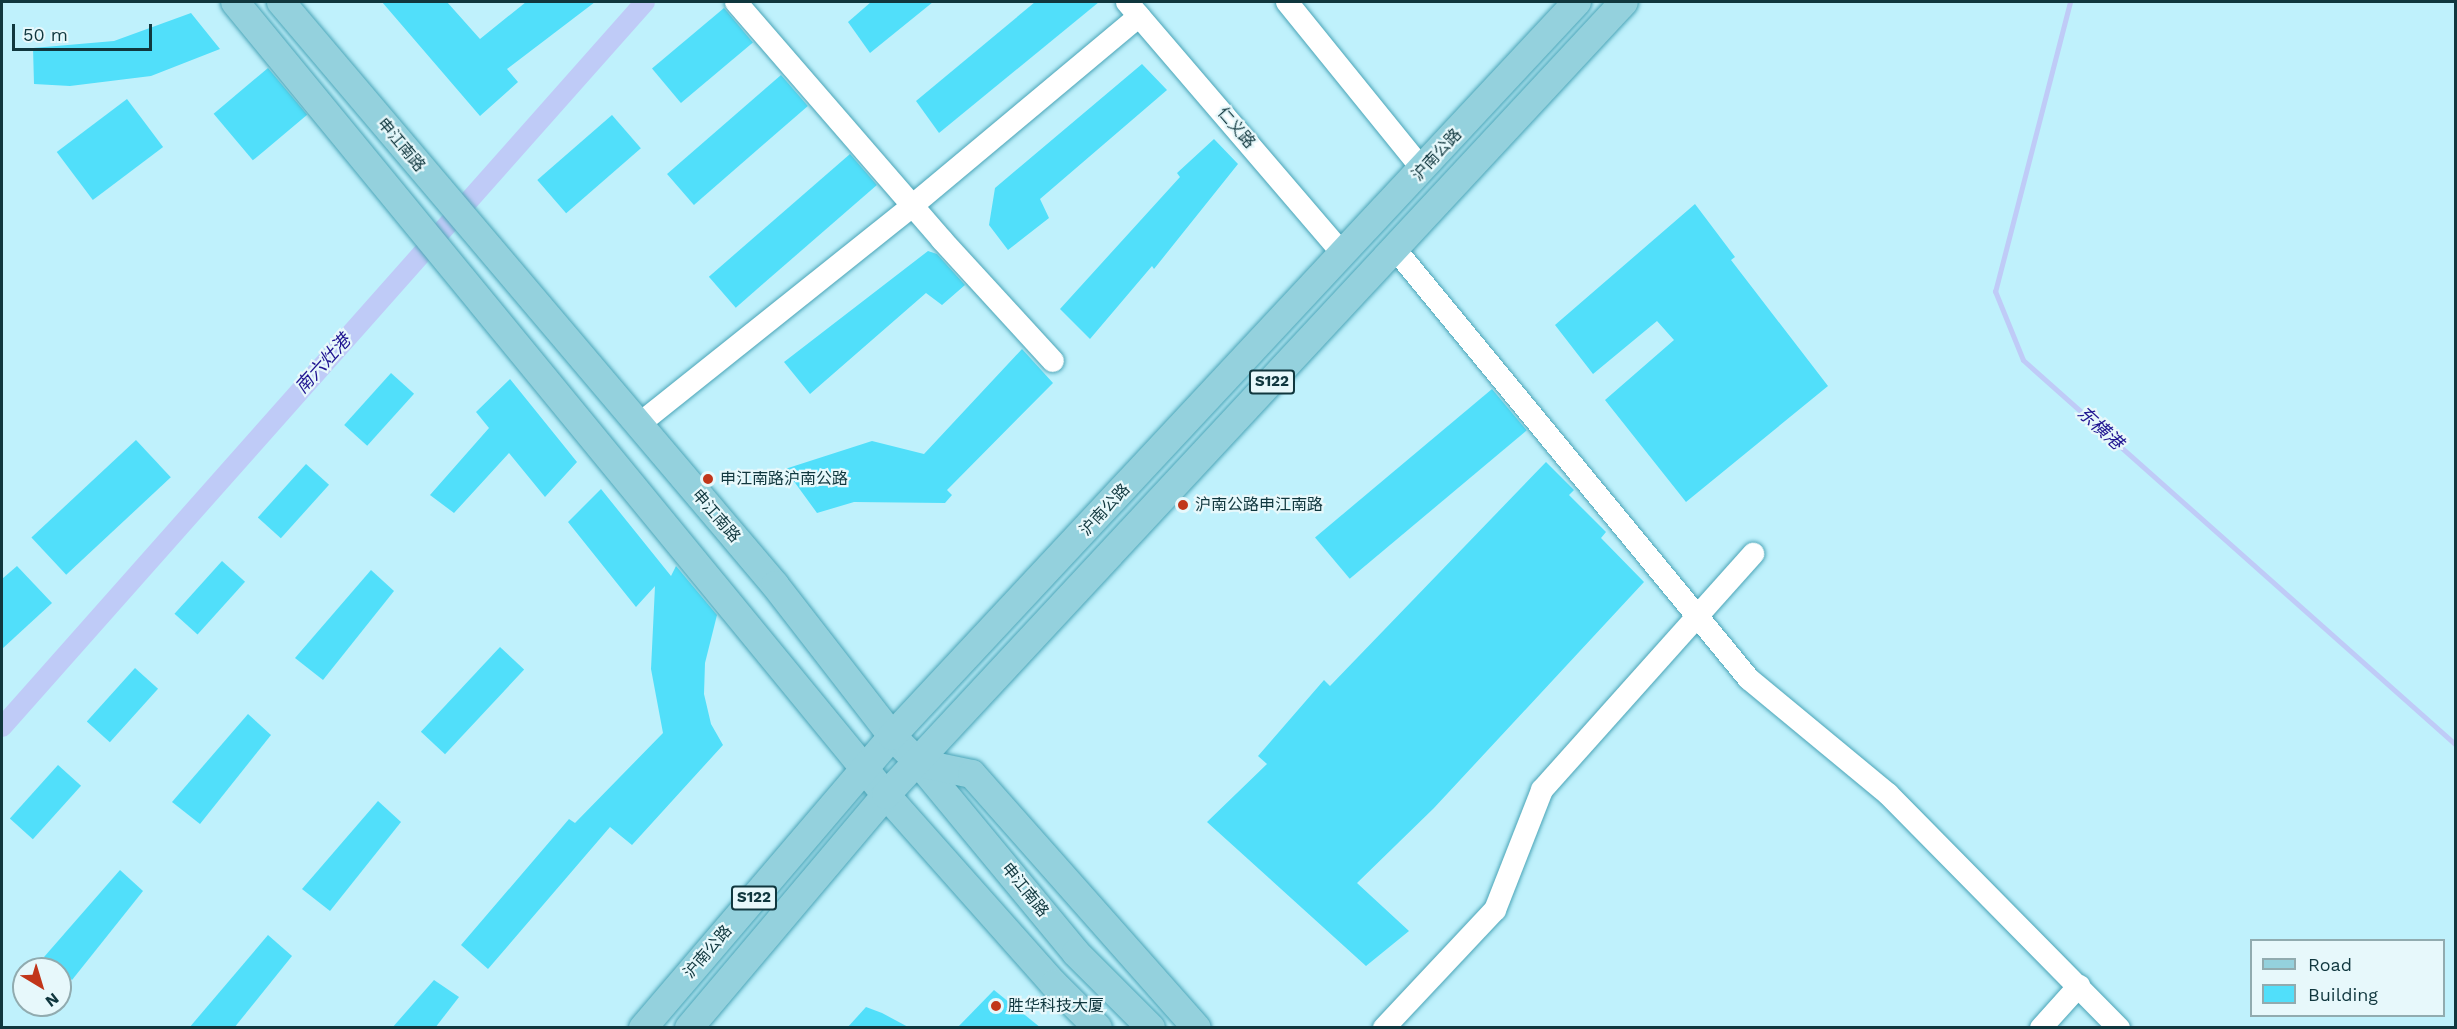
<!DOCTYPE html>
<meta charset="utf-8">
<style>
body{margin:0}
#map{position:relative;width:2457px;height:1029px;overflow:hidden;background:#bff1fc;font-family:"Work Sans","Noto Sans SC",sans-serif}
div>[style]{position:absolute}
.stream>*{height:5px;margin:-2.5px;padding:0 2.5px;transform-origin:2.5px;border-radius:2.5px;background:#bfcbf7}
.canal>*{height:20px;margin:-10px;padding:0 10px;transform-origin:10px;border-radius:10px;background:#bfcbf7}
.building>*{inset:0;background:#51dffa;transform-origin:0 0}
.roads{filter:drop-shadow(0 0 2px #4aa4b7) drop-shadow(0 0 2px #4aa4b7)}
.minor>*{height:22px;margin:-11px;padding:0 11px;transform-origin:11px;border-radius:11px;background:#fff}
.major>*{height:28px;margin:-14px;padding:0 14px;transform-origin:14px;border-radius:14px;background:#94d1dd}
.dots>*{width:16px;height:16px;translate:-50% -50%;box-sizing:border-box;border:3px solid #e7f8fb;border-radius:50%}
span{translate:-50% -50%;white-space:nowrap;text-align:center;line-height:1.15;-webkit-text-stroke:4.5px #e7f8fb;paint-order:stroke}
.shield-label span{padding:2px 4px;background:#e7f8fb;border:2px solid;border-radius:4px;-webkit-text-stroke-width:0}
.shield-label{font-size:15px;color:#10373e;font-weight:700}
.street-label{font-size:16px;color:#10373e}
.poi-label{font-size:16px;color:#10373e}
.left{translate:0 -50%;text-align:left}
.water-label{font-size:18px;color:#201591;font-style:italic}
.frame{position:absolute;inset:0;border:3px solid #10373e;pointer-events:none}
.legend{position:absolute;left:2250px;top:939px;width:195px;height:78px;box-sizing:border-box;background:#e7f8fb;border:2px solid #91abaf;margin:0;padding:8px 10px;list-style:none;font-size:18px;color:#10373e}
.legend li{display:flex;align-items:center;gap:12px;height:30px}
.legend b{width:30px;border:2px solid #91abaf}
.north{position:absolute;left:12px;top:957px;width:60px;height:60px;box-sizing:border-box;background:#e7f8fb;border:2px solid #91abaf;border-radius:50%;rotate:142deg;font-size:16px;font-weight:700;line-height:24px;text-align:center;color:#10373e}
.north::after{content:'';display:block;margin:auto;width:21px;height:27px;background:#c1361a;clip-path:polygon(50% 0,100% 100%,50% 72%,0 100%)}
.scale{position:absolute;left:12px;top:24px;width:140px;height:27px;box-sizing:border-box;border:3px solid #10373e;border-top:0;padding-left:8px;font-size:18px;line-height:21px;white-space:nowrap;color:#10373e;-webkit-text-stroke:4px #e7f8fb;paint-order:stroke}
</style>
<div id="map">
<div class="stream">
<i style="left:2070px;top:2px;width:299px;rotate:104.5deg"></i>
<i style="left:1995px;top:291px;width:74px;rotate:67.9deg"></i>
<i style="left:2023px;top:360px;width:579px;rotate:41.64deg"></i>
</div>
<div class="canal">
<i style="left:2px;top:727px;width:969px;rotate:-48.43deg"></i>
</div>
<div class="building">
<i style="clip-path:polygon(382px 2px,447px 2px,480px 39px,526px 2px,595px 2px,507px 69px,518px 82px,480px 116px)"></i>
<i style="clip-path:polygon(871px 2px,933px 2px,870px 53px,848px 22px)"></i>
<i style="clip-path:polygon(1035px 2px,1099px 2px,939px 133px,916px 101px)"></i>
<i style="left:724px;top:8px;width:45px;height:94px;rotate:50deg"></i>
<i style="clip-path:polygon(191px 13px,220px 49px,151px 76px,70px 86px,34px 84px,33px 48px,114px 41px)"></i>
<i style="clip-path:polygon(1142px 64px,1167px 90px,1040px 199px,1049px 218px,1008px 250px,989px 225px,995px 188px)"></i>
<i style="left:268px;top:68px;width:61px;height:71px;rotate:50deg"></i>
<i style="left:781px;top:75px;width:41px;height:151px;rotate:49deg"></i>
<i style="left:127px;top:99px;width:60px;height:88px;rotate:53deg"></i>
<i style="left:612px;top:115px;width:44px;height:99px;rotate:49deg"></i>
<i style="clip-path:polygon(1214px 139px,1238px 164px,1154px 269px,1152px 266px,1090px 339px,1060px 309px,1180px 177px,1177px 173px)"></i>
<i style="left:850px;top:154px;width:41px;height:187px;rotate:49deg"></i>
<i style="clip-path:polygon(1695px 204px,1735px 257px,1731px 260px,1828px 386px,1686px 502px,1605px 400px,1674px 340px,1657px 321px,1593px 374px,1555px 325px)"></i>
<i style="clip-path:polygon(928px 251px,937px 254px,965px 285px,942px 305px,926px 293px,810px 394px,784px 362px)"></i>
<i style="clip-path:polygon(1022px 349px,1053px 383px,947px 490px,952px 495px,945px 503px,854px 502px,817px 513px,785px 469px,872px 441px,924px 454px)"></i>
<i style="left:391px;top:373px;width:31px;height:70px;rotate:42deg"></i>
<i style="clip-path:polygon(510px 379px,577px 462px,545px 497px,509px 453px,454px 513px,430px 495px,489px 428px,476px 412px)"></i>
<i style="left:1492px;top:389px;width:54px;height:231px;rotate:50deg"></i>
<i style="left:136px;top:440px;width:51px;height:143px;rotate:47deg"></i>
<i style="clip-path:polygon(1546px 462px,1574px 490px,1569px 495px,1606px 532px,1601px 538px,1644px 582px,1434px 808px,1357px 883px,1409px 931px,1366px 966px,1207px 822px,1267px 764px,1258px 756px,1324px 680px,1330px 686px)"></i>
<i style="left:306px;top:464px;width:31px;height:72px;rotate:42deg"></i>
<i style="clip-path:polygon(601px 489px,671px 576px,676px 566px,717px 615px,705px 663px,704px 694px,711px 724px,723px 745px,632px 845px,610px 827px,488px 969px,461px 945px,569px 819px,575px 823px,663px 733px,651px 669px,655px 586px,636px 607px,568px 522px)"></i>
<i style="left:222px;top:561px;width:31px;height:71px;rotate:42deg"></i>
<i style="clip-path:polygon(17px 566px,52px 603px,2px 649px,2px 579px)"></i>
<i style="clip-path:polygon(371px 570px,394px 591px,323px 680px,295px 658px)"></i>
<i style="left:500px;top:647px;width:33px;height:116px;rotate:43deg"></i>
<i style="left:135px;top:668px;width:31px;height:72px;rotate:42deg"></i>
<i style="clip-path:polygon(248px 714px,271px 735px,200px 824px,172px 802px)"></i>
<i style="left:58px;top:765px;width:31px;height:72px;rotate:42deg"></i>
<i style="clip-path:polygon(378px 801px,401px 822px,330px 911px,302px 889px)"></i>
<i style="clip-path:polygon(120px 870px,143px 891px,72px 980px,44px 957px)"></i>
<i style="clip-path:polygon(268px 935px,292px 956px,234px 1028px,189px 1028px)"></i>
<i style="clip-path:polygon(434px 980px,459px 997px,435px 1028px,392px 1028px)"></i>
<i style="clip-path:polygon(994px 990px,1041px 1028px,957px 1028px)"></i>
<i style="clip-path:polygon(866px 1007px,882px 1013px,910px 1028px,847px 1028px)"></i>
</div>
<div class="roads">
<div class="minor">
<i style="left:736px;top:2px;width:315px;rotate:49.1deg"></i>
<i style="left:942px;top:240px;width:164px;rotate:47.5deg"></i>
<i style="left:1127px;top:2px;width:333px;rotate:49.4deg"></i>
<i style="left:1287px;top:2px;width:216px;rotate:51deg"></i>
<i style="left:1395px;top:249px;width:557px;rotate:50.54deg"></i>
<i style="left:1749px;top:679px;width:180px;rotate:39.6deg"></i>
<i style="left:1888px;top:794px;width:329px;rotate:45.4deg"></i>
<i style="left:638px;top:425px;width:351px;rotate:-38.6deg"></i>
<i style="left:912px;top:206px;width:296px;rotate:-39.9deg"></i>
<i style="left:1384px;top:1028px;width:162px;rotate:-46.8deg"></i>
<i style="left:1495px;top:910px;width:129px;rotate:-68.6deg"></i>
<i style="left:1542px;top:790px;width:317px;rotate:-48.2deg"></i>
<i style="left:2041px;top:1028px;width:57px;rotate:-47.9deg"></i>
</div>
<div class="major">
<i style="left:235px;top:2px;width:1026px;rotate:50.62deg"></i>
<i style="left:886px;top:795px;width:253px;rotate:48.4deg"></i>
<i style="left:1054px;top:984px;width:62px;rotate:45deg"></i>
<i style="left:281px;top:2px;width:764px;rotate:49.72deg"></i>
<i style="left:775px;top:585px;width:191px;rotate:52.2deg"></i>
<i style="left:892px;top:736px;width:38px;rotate:45deg"></i>
<i style="left:919px;top:763px;width:246px;rotate:50.4deg"></i>
<i style="left:1076px;top:953px;width:106px;rotate:45deg"></i>
<i style="left:919px;top:763px;width:54px;rotate:11.7deg"></i>
<i style="left:972px;top:774px;width:339px;rotate:48.5deg"></i>
<i style="left:643px;top:1028px;width:384px;rotate:-49.5deg"></i>
<i style="left:892px;top:736px;width:1004px;rotate:-46.98deg"></i>
<i style="left:689px;top:1028px;width:305px;rotate:-49.8deg"></i>
<i style="left:886px;top:795px;width:1083px;rotate:-47.06deg"></i>
</div>
</div>
<div class="dots">
<i style="left:708px;top:479px;background:#c1361a"></i>
<i style="left:1183px;top:505px;background:#c1361a"></i>
<i style="left:996px;top:1006px;background:#c1361a"></i>
</div>
<div class="shield-label">
<span style="left:1272px;top:382px">S122</span>
<span style="left:754px;top:898px">S122</span>
</div>
<div class="street-label">
<span style="left:1236px;top:128px;rotate:49deg">仁义路</span>
<span style="left:401px;top:145px;rotate:50deg">申江南路</span>
<span style="left:1437px;top:155px;rotate:-47deg">沪南公路</span>
<span style="left:1105px;top:510px;rotate:-47deg">沪南公路</span>
<span style="left:716px;top:516px;rotate:49deg">申江南路</span>
<span style="left:1025px;top:890px;rotate:51deg">申江南路</span>
<span style="left:708px;top:952px;rotate:-49deg">沪南公路</span>
</div>
<div class="poi-label">
<span class="left" style="left:720px;top:479px">申江南路沪南公路</span>
<span class="left" style="left:1195px;top:505px">沪南公路申江南路</span>
<span class="left" style="left:1008px;top:1006px">胜华科技大厦</span>
</div>
<div class="water-label">
<span style="left:323px;top:364px;rotate:-48deg">南六灶港</span>
<span style="left:2100px;top:428px;rotate:42deg">东横港</span>
</div>
<div class="frame"></div>
<ul class="legend">
<li><b style="height:8px;background:#94d1dd"></b>Road</li>
<li><b style="height:16px;background:#51dffa"></b>Building</li>
</ul>
<div class="north">N</div>
<div class="scale">50 m</div>
</div>
